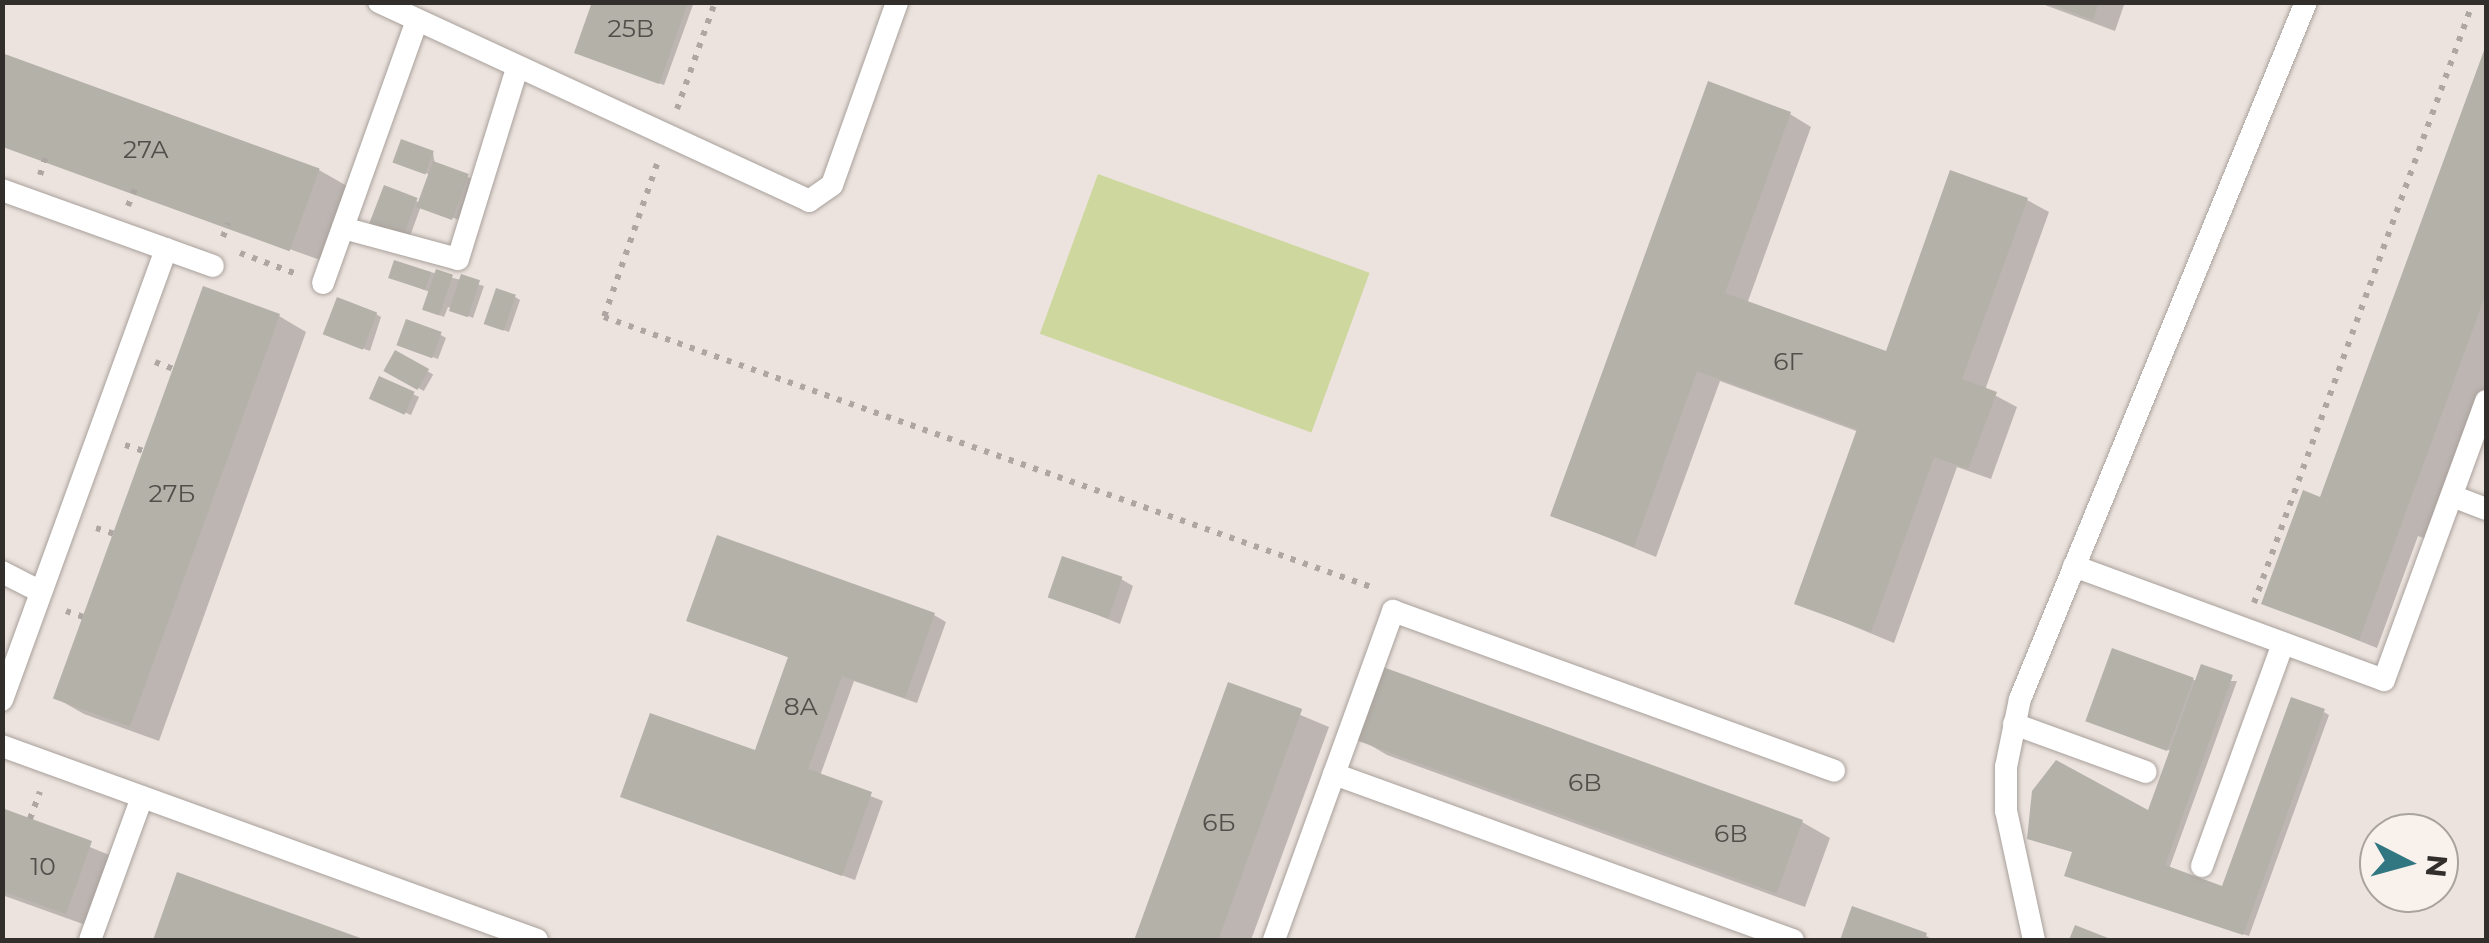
<!DOCTYPE html>
<meta charset="utf-8">
<style>
body{margin:0}
#map{position:relative;width:2489px;height:943px;overflow:hidden;background:#ece3de;font-family:Montserrat,sans-serif}
div>[style]{position:absolute}
.green>*{inset:0;background:#ced79d;transform-origin:0 0}
.shadow>*{inset:0;background:#0003;transform-origin:0 0}
.building>*{inset:0;background:#b4b1a9;transform-origin:0 0}
.path>*{height:6px;margin-top:-3px;transform-origin:0;background:repeating-linear-gradient(90deg,#ada6a2 0 5px,transparent 0 13px)}
.roads{filter:drop-shadow(0 0 2px #a8a09b) drop-shadow(0 0 2px #a8a09b)}
.lane>*{height:22px;margin:-11px;padding:0 11px;transform-origin:11px;border-radius:11px;background:#fff}
span{translate:-50% -50%;white-space:nowrap;text-align:center;line-height:1.15;-webkit-text-stroke:9px #f9f1ec;paint-order:stroke}
.number-label{font-size:25px;color:#524f4b}
.number-label span{-webkit-text-stroke-width:0}
.frame{position:absolute;inset:0;border:5px solid #312e2c;pointer-events:none}
.north{position:absolute;left:2359px;top:813px;width:100px;height:100px;box-sizing:border-box;background:#f9f1ec;border:2px solid #a9a39f;border-radius:50%;rotate:96deg;font-size:28px;font-weight:700;line-height:40px;text-align:center;color:#312e2c}
.north::after{content:'';display:block;margin:auto;width:35px;height:45px;background:#307781;clip-path:polygon(50% 0,100% 100%,50% 72%,0 100%)}
</style>
<div id="map">
<div class="green">
<i style="left:1098px;top:174px;width:289px;height:170px;rotate:20deg"></i>
</div>
<div class="shadow">
<i style="clip-path:polygon(595px 2px,694px 2px,664px 85px,582px 55px)"></i>
<i style="clip-path:polygon(2037px 2px,2125px 2px,2115px 31px)"></i>
<i style="clip-path:polygon(2486px 52px,2486px 384px,2429px 540px,2418px 536px,2377px 648px,2264px 603px,2322px 500px)"></i>
<i style="clip-path:polygon(2px 56px,319px 170px,347px 186px,320px 260px,2px 145px)"></i>
<i style="clip-path:polygon(1790px 114px,1811px 127px,1747px 304px,1887px 354px,2027px 200px,2049px 212px,1985px 390px,2017px 407px,1991px 479px,1957px 467px,1894px 643px,1797px 603px,1859px 432px,1720px 381px,1656px 557px,1553px 515px)"></i>
<i style="clip-path:polygon(433px 153px,435px 164px,473px 179px,459px 220px,421px 206px,409px 239px,378px 227px,385px 189px,421px 203px,431px 175px,400px 164px)"></i>
<i style="clip-path:polygon(396px 263px,484px 286px,473px 318px,448px 307px,444px 317px,429px 311px,430px 292px,397px 280px)"></i>
<i style="clip-path:polygon(515px 297px,520px 300px,509px 332px,492px 326px)"></i>
<i style="clip-path:polygon(376px 314px,381px 317px,370px 351px,332px 337px)"></i>
<i style="clip-path:polygon(279px 316px,306px 332px,159px 741px,84px 714px,56px 698px)"></i>
<i style="clip-path:polygon(441px 335px,446px 338px,438px 359px,404px 347px)"></i>
<i style="left:396px;top:353px;width:43px;height:19px;rotate:30deg"></i>
<i style="clip-path:polygon(413px 394px,419px 397px,411px 415px,378px 401px)"></i>
<i style="clip-path:polygon(1121px 579px,1133px 586px,1120px 624px,1050px 596px)"></i>
<i style="clip-path:polygon(934px 615px,946px 622px,917px 703px,854px 681px,820px 776px,883px 801px,855px 880px,623px 796px,756px 753px,790px 658px,689px 620px)"></i>
<i style="clip-path:polygon(2113px 651px,2197px 681px,2237px 681px,2169px 869px,2224px 889px,2324px 712px,2329px 715px,2249px 936px,2073px 878px,2149px 813px,2171px 751px,2094px 723px)"></i>
<i style="clip-path:polygon(1229px 685px,1329px 727px,1251px 940px,1137px 940px)"></i>
<i style="clip-path:polygon(1360px 739px,1802px 822px,1830px 838px,1805px 907px,1387px 755px)"></i>
<i style="clip-path:polygon(2px 811px,119px 859px,94px 928px,2px 895px)"></i>
<i style="clip-path:polygon(179px 875px,360px 940px,155px 940px)"></i>
<i style="clip-path:polygon(1854px 910px,1926px 936px,1934px 940px,1843px 940px)"></i>
</div>
<div class="building">
<i style="clip-path:polygon(592px 2px,688px 2px,659px 84px,574px 53px)"></i>
<i style="clip-path:polygon(2045px 2px,2099px 2px,2093px 20px)"></i>
<i style="clip-path:polygon(2486px 45px,2486px 293px,2359px 640px,2261px 604px,2303px 490px,2320px 497px)"></i>
<i style="left:2px;top:53px;width:338px;height:88px;rotate:20deg"></i>
<i style="clip-path:polygon(1708px 81px,1791px 112px,1725px 293px,1886px 351px,1950px 170px,2028px 198px,1962px 379px,1997px 392px,1968px 469px,1934px 457px,1871px 632px,1794px 604px,1857px 429px,1697px 371px,1634px 547px,1550px 516px)"></i>
<i style="left:401px;top:139px;width:35px;height:25px;rotate:20deg"></i>
<i style="left:433px;top:161px;width:38px;height:49px;rotate:20deg"></i>
<i style="left:384px;top:185px;width:36px;height:42px;rotate:21deg"></i>
<i style="left:394px;top:260px;width:39px;height:19px;rotate:18deg"></i>
<i style="left:436px;top:269px;width:18px;height:43px;rotate:19deg"></i>
<i style="left:461px;top:274px;width:20px;height:39px;rotate:18deg"></i>
<i style="left:203px;top:286px;width:82px;height:439px;rotate:20deg"></i>
<i style="left:496px;top:288px;width:21px;height:38px;rotate:19deg"></i>
<i style="left:337px;top:297px;width:43px;height:40px;rotate:21deg"></i>
<i style="left:406px;top:319px;width:38px;height:28px;rotate:20deg"></i>
<i style="left:395px;top:350px;width:39px;height:24px;rotate:29deg"></i>
<i style="left:379px;top:376px;width:39px;height:25px;rotate:24deg"></i>
<i style="clip-path:polygon(717px 535px,935px 613px,905px 698px,842px 676px,808px 769px,872px 792px,842px 876px,620px 797px,650px 713px,755px 750px,788px 657px,686px 621px)"></i>
<i style="left:1062px;top:556px;width:64px;height:44px;rotate:19deg"></i>
<i style="left:2112px;top:648px;width:87px;height:78px;rotate:20deg"></i>
<i style="clip-path:polygon(2201px 664px,2233px 675px,2165px 865px,2222px 886px,2291px 697px,2325px 709px,2243px 935px,2064px 876px,2072px 852px,2027px 839px,2032px 791px,2056px 760px,2148px 810px)"></i>
<i style="left:1383px;top:667px;width:447px;height:78px;rotate:20deg"></i>
<i style="left:1228px;top:682px;width:79px;height:275px;rotate:20deg"></i>
<i style="clip-path:polygon(2px 808px,92px 841px,66px 914px,2px 891px)"></i>
<i style="clip-path:polygon(177px 872px,366px 940px,153px 940px)"></i>
<i style="clip-path:polygon(1852px 906px,1927px 933px,1925px 940px,1840px 940px)"></i>
<i style="clip-path:polygon(2075px 925px,2113px 940px,2069px 940px)"></i>
</div>
<div class="path">
<i style="left:677px;top:109px;width:114px;rotate:-70.4deg"></i>
<i style="left:657px;top:164px;width:162px;rotate:109.1deg"></i>
<i style="left:604px;top:317px;width:816px;rotate:19.39deg"></i>
<i style="left:40px;top:175px;width:19px;rotate:-72deg"></i>
<i style="left:128px;top:206px;width:18px;rotate:-68deg"></i>
<i style="left:223px;top:237px;width:15px;rotate:-70deg"></i>
<i style="left:240px;top:253px;width:58px;rotate:20.3deg"></i>
<i style="left:155px;top:362px;width:19px;rotate:21deg"></i>
<i style="left:125px;top:445px;width:19px;rotate:18deg"></i>
<i style="left:96px;top:528px;width:19px;rotate:18deg"></i>
<i style="left:2254px;top:603px;width:640px;rotate:-69.98deg"></i>
<i style="left:66px;top:611px;width:18px;rotate:19deg"></i>
<i style="left:30px;top:819px;width:29px;rotate:-70deg"></i>
</div>
<div class="roads">
<div class="lane">
<i style="left:379px;top:2px;width:474px;rotate:24.8deg"></i>
<i style="left:809px;top:201px;width:28px;rotate:-35deg"></i>
<i style="left:832px;top:185px;width:194px;rotate:-70.4deg"></i>
<i style="left:2px;top:190px;width:224px;rotate:19.8deg"></i>
<i style="left:343px;top:228px;width:119px;rotate:15.1deg"></i>
<i style="left:458px;top:259px;width:200px;rotate:-72.8deg"></i>
<i style="left:323px;top:283px;width:278px;rotate:-70.3deg"></i>
<i style="left:2452px;top:496px;width:36px;rotate:21deg"></i>
<i style="left:2074px;top:566px;width:330px;rotate:20.2deg"></i>
<i style="left:2384px;top:680px;width:297px;rotate:-69.9deg"></i>
<i style="left:2px;top:572px;width:44px;rotate:27.1deg"></i>
<i style="left:2px;top:700px;width:480px;rotate:-70deg"></i>
<i style="left:2014px;top:724px;width:140px;rotate:20deg"></i>
<i style="left:2px;top:746px;width:569px;rotate:19.93deg"></i>
<i style="left:1334px;top:774px;width:488px;rotate:19.9deg"></i>
<i style="left:2202px;top:866px;width:237px;rotate:-70deg"></i>
<i style="left:90px;top:940px;width:152px;rotate:-70deg"></i>
<i style="left:1274px;top:940px;width:350px;rotate:-70.1deg"></i>
<i style="left:1393px;top:611px;width:469px;rotate:19.9deg"></i>
<i style="left:2034px;top:940px;width:132px;rotate:-102.2deg"></i>
<i style="left:2006px;top:811px;width:44px;rotate:-90deg"></i>
<i style="left:2006px;top:767px;width:69px;rotate:-78.4deg"></i>
<i style="left:2020px;top:699px;width:753px;rotate:-67.69deg"></i>
</div>
</div>
<div class="number-label">
<span style="left:631px;top:28px">25В</span>
<span style="left:146px;top:149px">27А</span>
<span style="left:1788px;top:361px">6Г</span>
<span style="left:172px;top:493px">27Б</span>
<span style="left:801px;top:706px">8А</span>
<span style="left:1585px;top:782px">6В</span>
<span style="left:1219px;top:822px">6Б</span>
<span style="left:1731px;top:833px">6В</span>
<span style="left:43px;top:866px">10</span>
</div>
<div class="frame"></div>
<div class="north">N</div>
</div>
